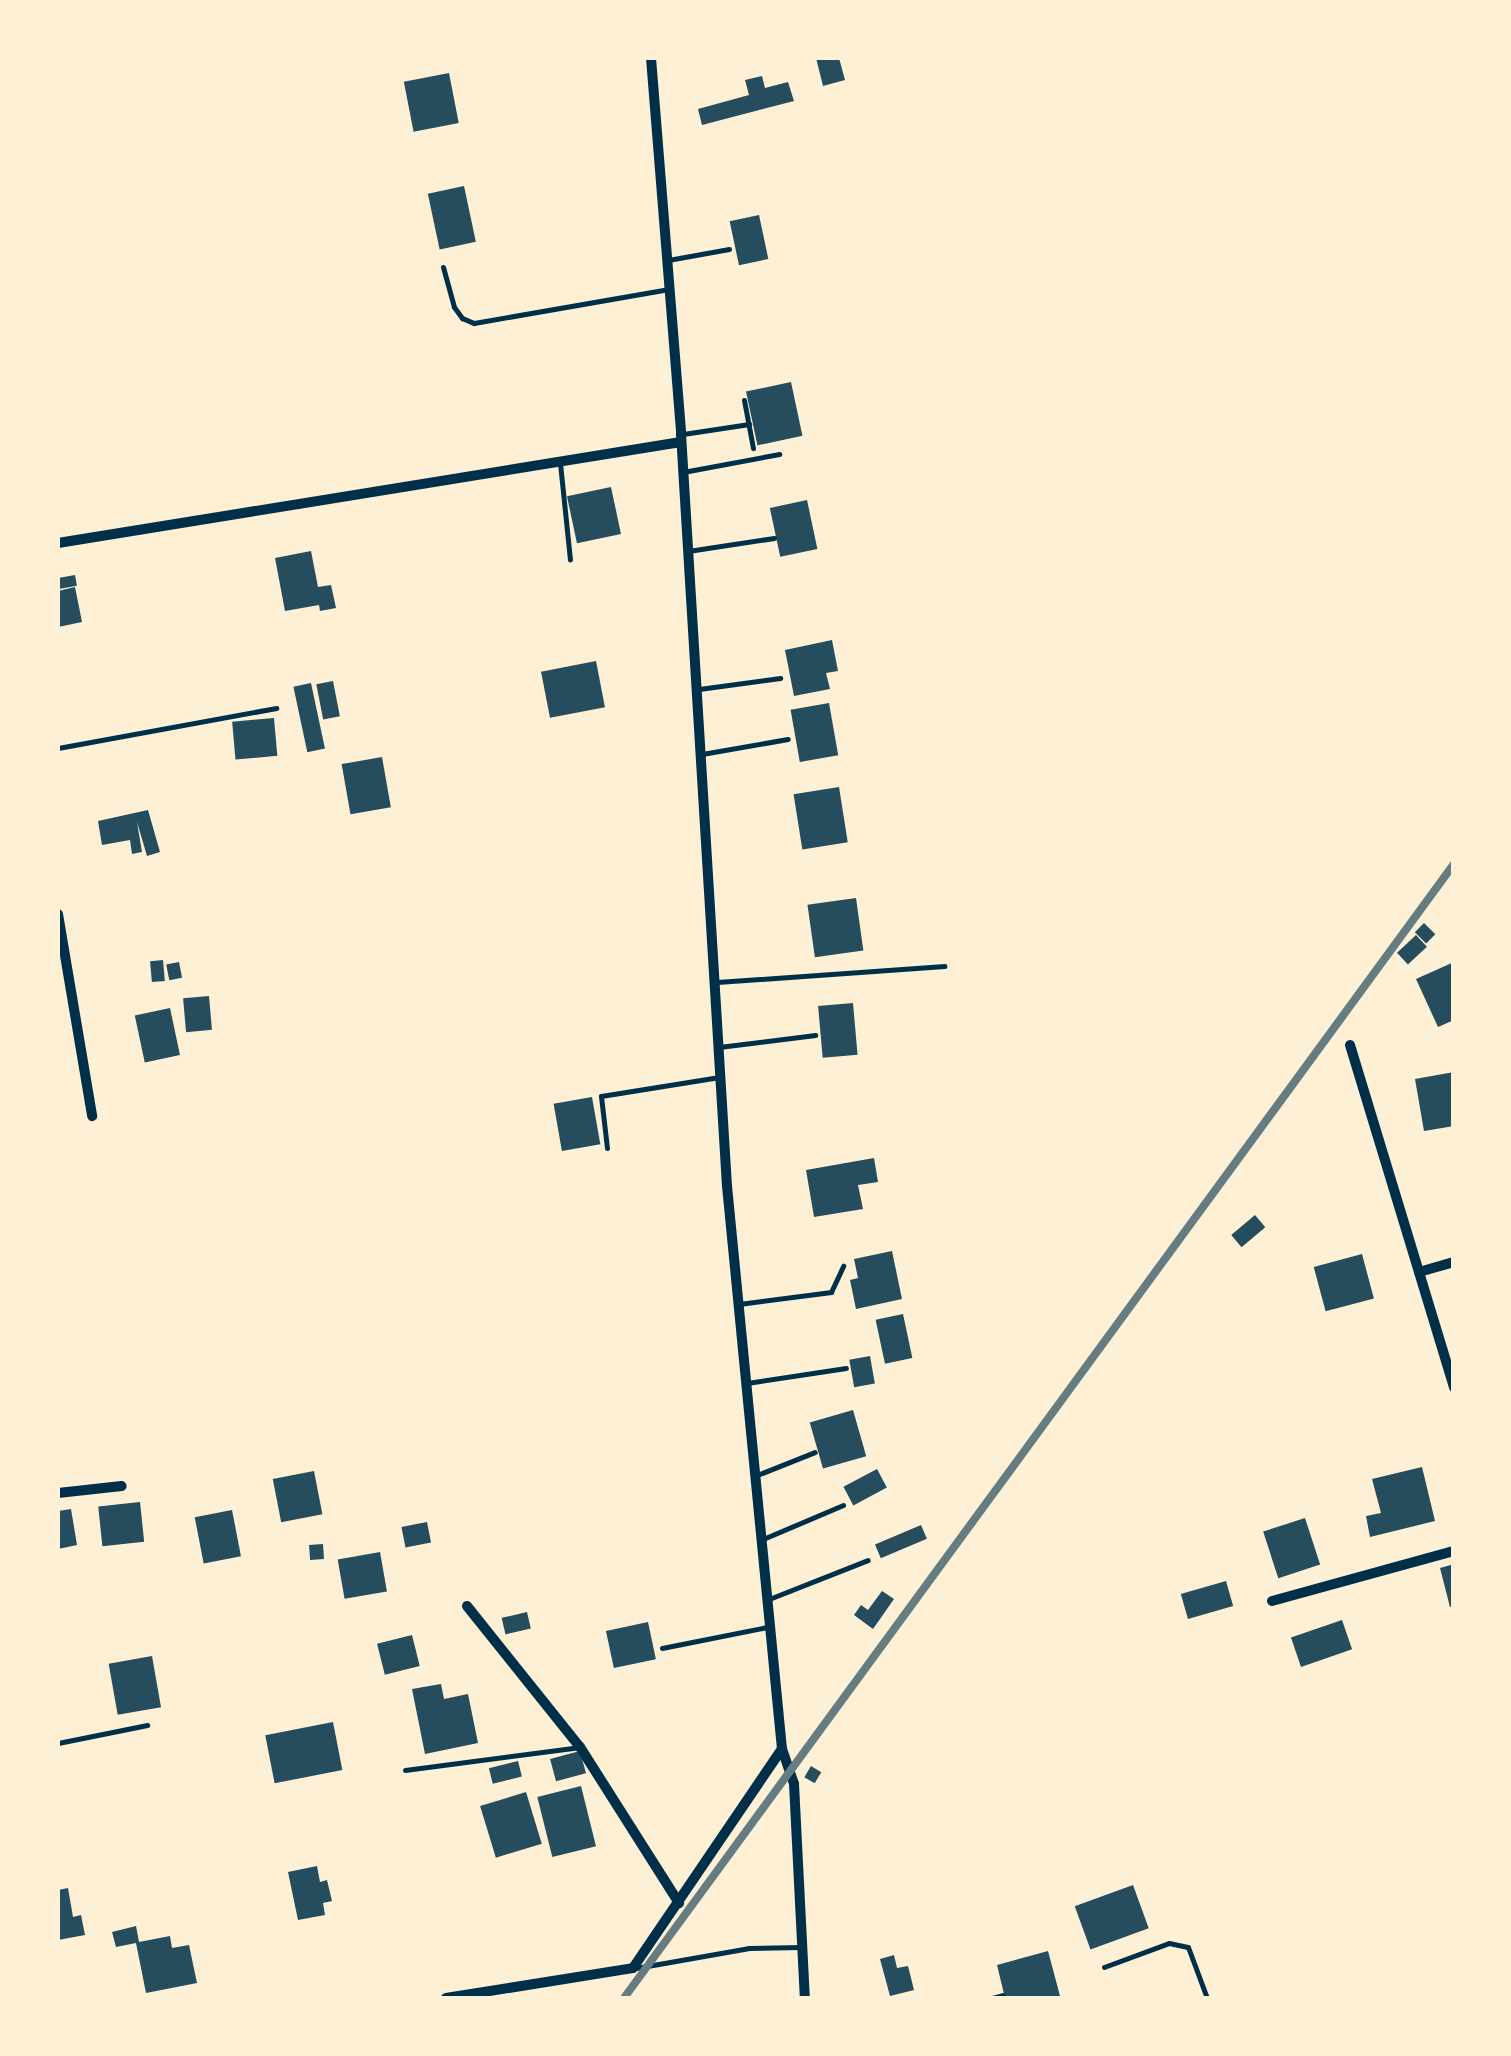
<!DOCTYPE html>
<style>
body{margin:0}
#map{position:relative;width:1511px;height:2056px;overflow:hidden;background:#fdf0d5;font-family:"Exo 2",sans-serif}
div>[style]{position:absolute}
.building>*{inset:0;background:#264d5e;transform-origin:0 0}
.service>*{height:5px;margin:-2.5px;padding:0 2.5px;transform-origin:2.5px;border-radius:2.5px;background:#003049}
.minor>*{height:10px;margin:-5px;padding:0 5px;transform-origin:5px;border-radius:5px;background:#003049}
.rail>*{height:8px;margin:-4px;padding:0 4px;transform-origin:4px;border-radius:4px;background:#657d81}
span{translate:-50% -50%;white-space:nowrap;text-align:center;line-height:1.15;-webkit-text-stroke:10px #fdf0d5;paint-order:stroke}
.frame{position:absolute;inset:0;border:60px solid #fdf0d5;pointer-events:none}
</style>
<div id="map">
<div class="building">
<i style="clip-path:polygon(816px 58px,839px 58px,845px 80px,823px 86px)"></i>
<i style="left:449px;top:73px;width:51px;height:46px;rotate:79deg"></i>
<i style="clip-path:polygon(762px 76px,765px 88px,788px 82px,794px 101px,702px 125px,698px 109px,749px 95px,745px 80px)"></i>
<i style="left:464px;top:186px;width:57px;height:37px;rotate:78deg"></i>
<i style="left:759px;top:215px;width:45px;height:30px;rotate:78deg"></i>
<i style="left:791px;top:382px;width:55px;height:46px;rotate:78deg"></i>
<i style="left:611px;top:487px;width:48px;height:45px;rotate:78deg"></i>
<i style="left:807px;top:500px;width:50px;height:38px;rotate:78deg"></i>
<i style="clip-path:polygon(311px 551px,318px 587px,331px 585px,336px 608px,320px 611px,319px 605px,285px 611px,275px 558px)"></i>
<i style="left:75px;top:575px;width:11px;height:17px;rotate:80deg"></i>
<i style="clip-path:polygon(75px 587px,82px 622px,58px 627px,58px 591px)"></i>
<i style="clip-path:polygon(832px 640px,838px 671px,826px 673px,830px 689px,794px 696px,785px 650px)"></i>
<i style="left:596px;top:661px;width:47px;height:56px;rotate:79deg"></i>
<i style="left:333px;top:681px;width:36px;height:17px;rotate:79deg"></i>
<i style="left:311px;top:683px;width:67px;height:18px;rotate:78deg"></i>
<i style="left:829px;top:703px;width:53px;height:39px;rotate:80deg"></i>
<i style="left:274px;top:718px;width:38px;height:42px;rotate:85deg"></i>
<i style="left:382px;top:757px;width:51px;height:41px;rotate:80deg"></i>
<i style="left:839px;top:787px;width:56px;height:46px;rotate:81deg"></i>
<i style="clip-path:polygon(148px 810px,160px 852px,147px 856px,137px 822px,142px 852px,132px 854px,130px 840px,102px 845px,98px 821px)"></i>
<i style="left:856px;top:898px;width:53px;height:49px;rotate:82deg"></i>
<i style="left:1424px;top:923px;width:16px;height:13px;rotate:45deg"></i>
<i style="left:1416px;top:935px;width:16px;height:26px;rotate:47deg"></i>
<i style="left:163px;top:960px;width:21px;height:13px;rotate:85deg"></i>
<i style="left:179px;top:962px;width:16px;height:13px;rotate:79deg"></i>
<i style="clip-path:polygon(1454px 962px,1454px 1020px,1438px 1027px,1416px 979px)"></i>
<i style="left:209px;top:996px;width:34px;height:26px;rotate:85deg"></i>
<i style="left:853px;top:1003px;width:52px;height:35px;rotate:85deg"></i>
<i style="left:170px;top:1008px;width:48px;height:36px;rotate:78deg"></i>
<i style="clip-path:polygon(1454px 1072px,1454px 1126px,1424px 1131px,1415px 1079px)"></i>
<i style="left:592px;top:1097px;width:48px;height:39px;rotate:80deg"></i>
<i style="clip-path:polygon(874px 1158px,878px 1182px,858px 1185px,863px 1209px,814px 1217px,806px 1170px)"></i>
<i style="left:1255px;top:1215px;width:16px;height:31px;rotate:50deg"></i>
<i style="clip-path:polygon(892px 1251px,902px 1299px,856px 1309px,850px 1280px,858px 1278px,854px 1259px)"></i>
<i style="left:1362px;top:1254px;width:46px;height:50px;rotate:75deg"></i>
<i style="left:903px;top:1314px;width:45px;height:28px;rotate:78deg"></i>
<i style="left:870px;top:1356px;width:28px;height:21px;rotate:80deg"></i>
<i style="left:853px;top:1410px;width:48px;height:45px;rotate:74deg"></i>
<i style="clip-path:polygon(1422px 1467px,1435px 1521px,1370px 1537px,1366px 1516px,1381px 1513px,1372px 1479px)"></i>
<i style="left:877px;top:1469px;width:21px;height:38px;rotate:62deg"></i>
<i style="left:314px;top:1471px;width:44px;height:42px;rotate:79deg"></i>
<i style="left:140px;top:1502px;width:40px;height:42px;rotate:84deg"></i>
<i style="clip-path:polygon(71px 1509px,77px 1545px,58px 1549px,58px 1511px)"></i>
<i style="left:232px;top:1510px;width:47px;height:38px;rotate:79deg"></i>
<i style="left:1305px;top:1518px;width:49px;height:44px;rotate:72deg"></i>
<i style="left:427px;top:1522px;width:21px;height:26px;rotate:79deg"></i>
<i style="left:921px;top:1525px;width:15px;height:50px;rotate:67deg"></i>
<i style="left:323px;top:1544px;width:15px;height:14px;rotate:86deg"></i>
<i style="left:380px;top:1552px;width:40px;height:43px;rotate:80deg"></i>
<i style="clip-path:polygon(1454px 1564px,1454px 1606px,1450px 1607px,1440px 1568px)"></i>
<i style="left:1226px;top:1581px;width:26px;height:47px;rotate:74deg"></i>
<i style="clip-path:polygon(882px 1591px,894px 1599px,873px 1629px,854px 1615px,861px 1605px,868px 1610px)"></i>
<i style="left:527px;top:1612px;width:17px;height:26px;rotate:77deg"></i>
<i style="left:1342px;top:1620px;width:31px;height:54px;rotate:71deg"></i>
<i style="left:648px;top:1622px;width:38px;height:43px;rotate:78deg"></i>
<i style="left:412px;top:1635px;width:32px;height:36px;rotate:76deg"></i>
<i style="left:152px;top:1656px;width:52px;height:44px;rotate:80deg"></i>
<i style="clip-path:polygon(441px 1684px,444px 1699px,468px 1694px,478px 1743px,425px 1754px,412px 1689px)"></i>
<i style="left:333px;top:1722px;width:49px;height:69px;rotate:79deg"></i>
<i style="left:580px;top:1751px;width:23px;height:31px;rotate:75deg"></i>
<i style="left:518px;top:1761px;width:16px;height:30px;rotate:76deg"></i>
<i style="left:811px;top:1766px;width:12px;height:13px;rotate:31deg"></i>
<i style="left:581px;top:1786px;width:62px;height:45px;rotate:76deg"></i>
<i style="left:526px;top:1792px;width:54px;height:48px;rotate:73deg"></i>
<i style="clip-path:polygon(317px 1866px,320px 1882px,327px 1880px,332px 1901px,323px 1903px,325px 1915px,298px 1920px,288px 1872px)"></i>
<i style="left:1133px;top:1885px;width:46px;height:62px;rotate:70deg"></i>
<i style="clip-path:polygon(68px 1888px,73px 1917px,81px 1915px,85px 1935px,58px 1940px,58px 1890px)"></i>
<i style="clip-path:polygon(136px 1926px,139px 1942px,170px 1936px,172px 1948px,189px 1945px,197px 1983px,146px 1993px,136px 1943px,116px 1947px,112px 1932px)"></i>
<i style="clip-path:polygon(1048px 1951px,1060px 1996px,1005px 1998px,997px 1965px)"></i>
<i style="clip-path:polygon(894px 1955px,897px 1968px,908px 1966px,914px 1990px,890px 1996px,880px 1959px)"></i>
</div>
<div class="service">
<i style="left:668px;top:260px;width:62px;rotate:-10.2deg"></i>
<i style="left:443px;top:267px;width:41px;rotate:74.6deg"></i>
<i style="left:454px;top:307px;width:14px;rotate:54deg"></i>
<i style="left:462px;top:318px;width:13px;rotate:23deg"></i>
<i style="left:474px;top:323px;width:198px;rotate:-9.9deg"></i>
<i style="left:744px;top:400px;width:49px;rotate:79.4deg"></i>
<i style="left:683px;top:434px;width:67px;rotate:-8.6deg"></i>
<i style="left:560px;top:463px;width:97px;rotate:84.1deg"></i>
<i style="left:683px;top:472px;width:98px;rotate:-10.6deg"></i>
<i style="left:688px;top:551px;width:87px;rotate:-8.6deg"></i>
<i style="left:699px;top:689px;width:82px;rotate:-7.7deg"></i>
<i style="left:58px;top:748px;width:222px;rotate:-10.4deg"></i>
<i style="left:702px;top:754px;width:87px;rotate:-9.9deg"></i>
<i style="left:717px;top:982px;width:228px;rotate:-4deg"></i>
<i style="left:719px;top:1047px;width:97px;rotate:-7.1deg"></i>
<i style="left:607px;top:1148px;width:52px;rotate:-96.6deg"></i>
<i style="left:601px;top:1096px;width:120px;rotate:-9.1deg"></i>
<i style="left:739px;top:1304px;width:93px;rotate:-7.4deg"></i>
<i style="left:831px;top:1292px;width:29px;rotate:-65deg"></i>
<i style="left:747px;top:1383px;width:100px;rotate:-8.6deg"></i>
<i style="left:757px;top:1475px;width:62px;rotate:-21.6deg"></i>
<i style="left:763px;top:1539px;width:87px;rotate:-23deg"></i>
<i style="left:769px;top:1599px;width:106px;rotate:-21.5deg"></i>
<i style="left:662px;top:1648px;width:107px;rotate:-11.3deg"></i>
<i style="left:58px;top:1743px;width:91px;rotate:-11.4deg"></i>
<i style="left:405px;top:1770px;width:177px;rotate:-7.5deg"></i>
<i style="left:1104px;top:1967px;width:69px;rotate:-20.3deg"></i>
<i style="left:1169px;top:1943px;width:19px;rotate:12deg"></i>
<i style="left:1188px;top:1947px;width:54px;rotate:69.6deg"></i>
<i style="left:636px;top:1968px;width:115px;rotate:-10deg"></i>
<i style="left:749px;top:1948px;width:53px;rotate:-1.1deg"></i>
<i style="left:992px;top:1998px;width:11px;rotate:-15deg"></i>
</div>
<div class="minor">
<i style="left:651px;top:58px;width:377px;rotate:85.4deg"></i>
<i style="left:681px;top:434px;width:753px;rotate:86.5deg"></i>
<i style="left:727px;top:1186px;width:566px;rotate:84.42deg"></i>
<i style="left:782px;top:1749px;width:37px;rotate:71deg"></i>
<i style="left:794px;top:1784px;width:214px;rotate:87.1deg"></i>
<i style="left:58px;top:543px;width:631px;rotate:-9.21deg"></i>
<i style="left:58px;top:914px;width:205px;rotate:80.4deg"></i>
<i style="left:1350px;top:1045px;width:358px;rotate:73.1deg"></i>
<i style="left:1419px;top:1272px;width:36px;rotate:-16deg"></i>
<i style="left:58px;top:1493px;width:64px;rotate:-6.2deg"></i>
<i style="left:1272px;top:1601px;width:189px;rotate:-15.4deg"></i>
<i style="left:467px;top:1606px;width:181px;rotate:51.3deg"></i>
<i style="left:580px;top:1747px;width:185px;rotate:57.6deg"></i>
<i style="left:446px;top:1998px;width:189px;rotate:-9.1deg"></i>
<i style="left:633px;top:1968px;width:265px;rotate:-55.8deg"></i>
</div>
<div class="rail">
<i style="left:624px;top:1998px;width:1405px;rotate:-53.8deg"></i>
</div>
<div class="frame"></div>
</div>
